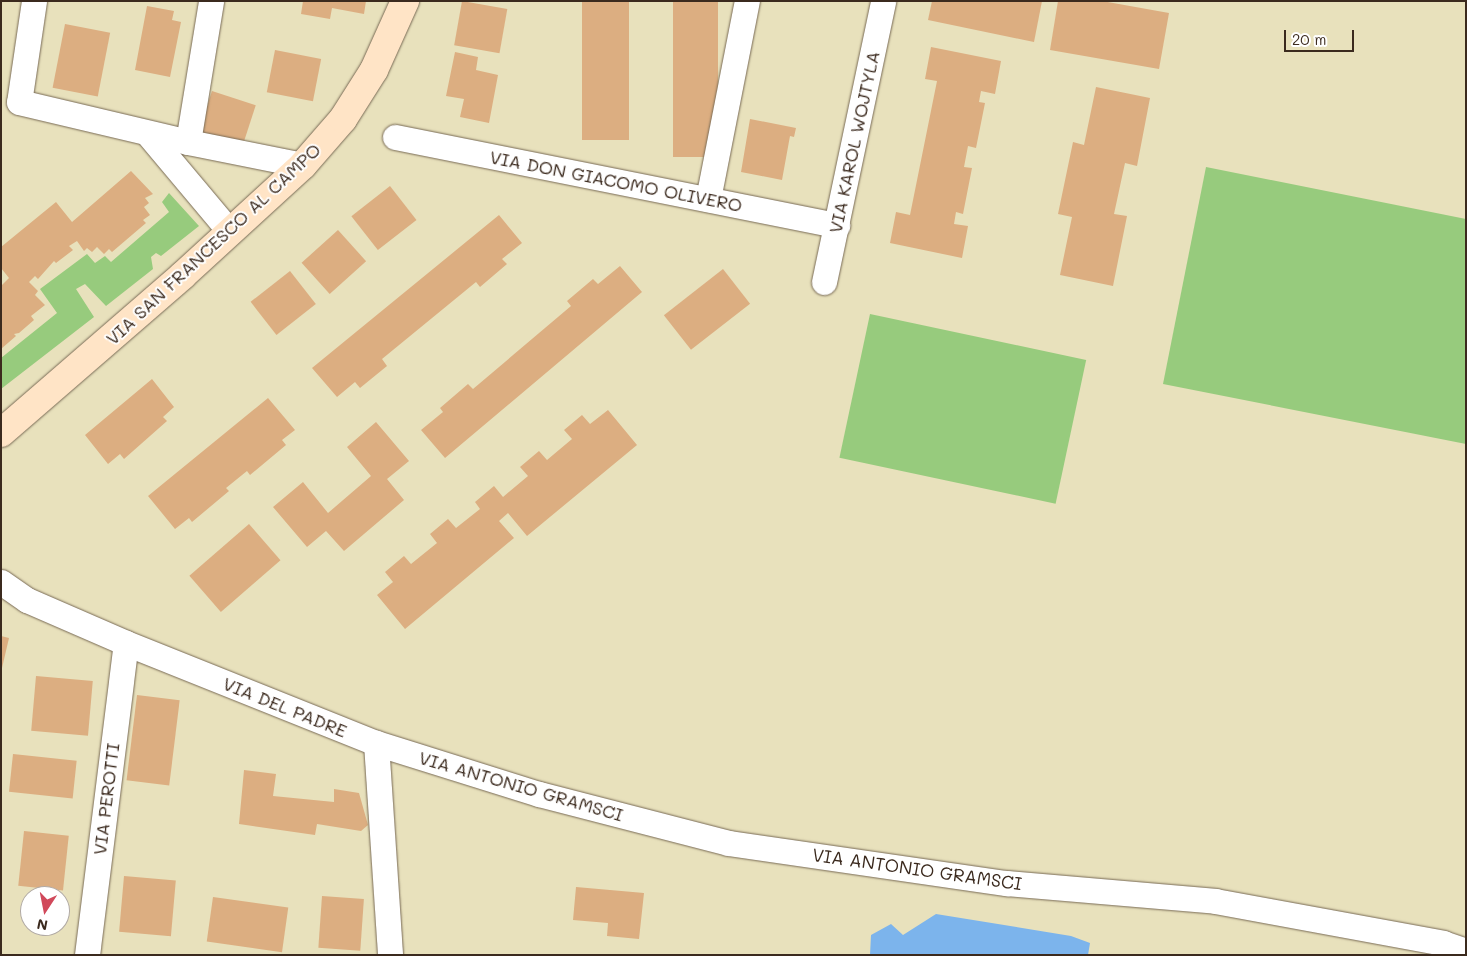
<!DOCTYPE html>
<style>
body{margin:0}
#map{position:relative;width:1467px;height:956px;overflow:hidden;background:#e8e1bc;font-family:Mali,sans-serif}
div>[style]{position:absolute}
.green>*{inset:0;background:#97cb7d;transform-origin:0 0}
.water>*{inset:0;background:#7cb4ec}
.building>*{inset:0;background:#dcae81;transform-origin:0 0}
.roads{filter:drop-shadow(0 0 1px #786a55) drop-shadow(0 0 1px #786a55)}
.street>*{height:25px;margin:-12.5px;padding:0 12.5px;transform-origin:12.5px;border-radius:12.5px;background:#fff}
.secondary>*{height:28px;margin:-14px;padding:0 14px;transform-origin:14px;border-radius:14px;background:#ffe4c6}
span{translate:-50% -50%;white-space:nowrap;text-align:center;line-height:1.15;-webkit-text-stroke:4px #fff;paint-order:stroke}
.street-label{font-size:18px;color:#3b2a1e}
.frame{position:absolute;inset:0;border:2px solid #3b2a1e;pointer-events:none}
.north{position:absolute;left:20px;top:886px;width:50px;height:50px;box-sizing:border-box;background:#fff;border:1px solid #b1aaa5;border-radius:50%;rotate:191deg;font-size:14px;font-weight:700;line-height:20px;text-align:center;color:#3b2a1e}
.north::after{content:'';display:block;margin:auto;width:18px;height:22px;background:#d1495b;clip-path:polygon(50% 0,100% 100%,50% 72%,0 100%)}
.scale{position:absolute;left:1284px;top:30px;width:70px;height:22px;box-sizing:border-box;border:2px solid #3b2a1e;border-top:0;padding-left:6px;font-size:15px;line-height:18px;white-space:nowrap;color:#3b2a1e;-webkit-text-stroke:4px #fff;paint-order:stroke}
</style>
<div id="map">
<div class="green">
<i style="clip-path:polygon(1206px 167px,1466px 219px,1466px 444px,1163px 384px)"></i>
<i style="clip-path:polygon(169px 193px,199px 226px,161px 256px,156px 253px,151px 257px,153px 269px,106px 306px,85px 284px,76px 289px,94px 317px,1px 389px,1px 358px,57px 313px,40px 289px,87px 254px,95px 263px,105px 256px,111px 262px,169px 212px,162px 202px)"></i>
<i style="left:870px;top:314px;width:221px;height:147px;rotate:12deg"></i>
</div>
<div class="water">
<i style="clip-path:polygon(936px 914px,1071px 936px,1090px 943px,1088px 955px,870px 955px,871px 935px,891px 924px,903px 935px)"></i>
</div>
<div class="building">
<i style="clip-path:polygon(303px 1px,366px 1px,364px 14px,332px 8px,330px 19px,301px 14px)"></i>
<i style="left:462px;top:1px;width:46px;height:45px;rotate:10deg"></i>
<i style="left:582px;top:1px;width:47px;height:139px"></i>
<i style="left:673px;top:1px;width:45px;height:156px"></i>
<i style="clip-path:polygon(932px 1px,1042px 1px,1034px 42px,928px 20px)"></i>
<i style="clip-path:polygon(1058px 1px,1102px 1px,1169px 13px,1159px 69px,1050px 50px)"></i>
<i style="clip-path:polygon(147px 6px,174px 11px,172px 20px,181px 22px,170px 77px,135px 70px)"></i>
<i style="left:65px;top:24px;width:46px;height:65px;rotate:11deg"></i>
<i style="clip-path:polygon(931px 47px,1001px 61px,995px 94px,981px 91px,979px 102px,985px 103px,976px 148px,968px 146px,964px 167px,972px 168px,963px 214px,956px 212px,954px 224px,968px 226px,962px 258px,890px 243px,896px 212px,910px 215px,937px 81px,925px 79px)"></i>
<i style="left:275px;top:50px;width:47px;height:43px;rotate:11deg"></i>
<i style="clip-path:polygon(455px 52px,478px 57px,476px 70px,498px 75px,489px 123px,460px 117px,464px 99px,446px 96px)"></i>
<i style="clip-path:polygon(1096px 87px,1150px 98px,1137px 166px,1125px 163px,1114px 214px,1127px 216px,1113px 286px,1060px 275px,1072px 217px,1058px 214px,1073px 142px,1084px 145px)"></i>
<i style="left:212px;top:91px;width:46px;height:45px;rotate:18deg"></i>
<i style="clip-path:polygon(750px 119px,796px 128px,794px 137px,790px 136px,782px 180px,741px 172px)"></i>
<i style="clip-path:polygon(131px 171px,153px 194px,145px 198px,149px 203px,144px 207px,150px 215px,143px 220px,146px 223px,112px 252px,109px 249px,104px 254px,97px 247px,92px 252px,87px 248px,84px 251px,77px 241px,69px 246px,73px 250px,56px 263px,54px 261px,38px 279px,35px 276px,29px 282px,38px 291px,35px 295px,45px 305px,31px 316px,34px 320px,19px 333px,14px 334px,16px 336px,1px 349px,1px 286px,9px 278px,1px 268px,1px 247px,56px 202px,72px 222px)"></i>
<i style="left:390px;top:186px;width:43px;height:49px;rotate:52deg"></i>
<i style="clip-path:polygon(499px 215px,522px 243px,502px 259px,507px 264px,480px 287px,476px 282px,382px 359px,387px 366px,360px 388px,355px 382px,337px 397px,312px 368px)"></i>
<i style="left:338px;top:230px;width:42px;height:49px;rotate:48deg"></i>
<i style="clip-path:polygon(620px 266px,642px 292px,445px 458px,421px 430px,443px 412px,440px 408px,468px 384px,473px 389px,571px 306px,567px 301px,593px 279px,598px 284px)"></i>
<i style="left:723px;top:269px;width:44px;height:75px;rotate:52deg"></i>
<i style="left:290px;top:271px;width:42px;height:50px;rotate:52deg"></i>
<i style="clip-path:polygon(152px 379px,174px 407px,163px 417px,167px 421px,124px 459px,120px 454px,108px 464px,85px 435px)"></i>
<i style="clip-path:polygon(268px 398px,295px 430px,282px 440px,286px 445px,250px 475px,247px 471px,226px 488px,229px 491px,192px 522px,189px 518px,175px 529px,148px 496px)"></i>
<i style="clip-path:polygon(608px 410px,637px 445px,527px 536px,508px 513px,499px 521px,514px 538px,405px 629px,377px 595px,393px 582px,385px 572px,404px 556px,411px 564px,437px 543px,430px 534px,448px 519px,456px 528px,480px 509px,475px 502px,494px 486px,503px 497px,528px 476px,520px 467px,539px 451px,547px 460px,572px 439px,564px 430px,582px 415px,590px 424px)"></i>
<i style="clip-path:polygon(376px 422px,409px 461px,387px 479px,404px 500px,344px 551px,326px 531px,307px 547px,273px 507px,303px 482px,328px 513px,371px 476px,347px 447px)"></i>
<i style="left:249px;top:524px;width:48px;height:79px;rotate:49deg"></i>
<i style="clip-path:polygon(1px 636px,9px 638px,2px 668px,1px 668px)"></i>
<i style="left:36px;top:676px;width:57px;height:55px;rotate:5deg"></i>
<i style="left:137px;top:695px;width:43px;height:86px;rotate:7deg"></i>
<i style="left:13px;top:754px;width:64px;height:38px;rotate:6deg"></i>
<i style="clip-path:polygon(244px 770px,276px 774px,273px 796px,334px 802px,334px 789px,359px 793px,368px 825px,361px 831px,317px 824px,315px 835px,239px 824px)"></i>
<i style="left:24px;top:831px;width:45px;height:55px;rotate:6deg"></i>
<i style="left:124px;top:876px;width:52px;height:56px;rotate:5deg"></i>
<i style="clip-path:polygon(576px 887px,644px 893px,639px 939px,607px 936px,608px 923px,573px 920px)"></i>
<i style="left:322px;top:896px;width:42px;height:52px;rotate:4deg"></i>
<i style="left:213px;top:897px;width:76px;height:45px;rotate:8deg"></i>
</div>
<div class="roads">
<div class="street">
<i style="left:34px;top:1px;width:102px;rotate:98.4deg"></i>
<i style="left:19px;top:102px;width:174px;rotate:13.3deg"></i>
<i style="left:188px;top:142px;width:117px;rotate:11.3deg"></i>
<i style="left:147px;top:133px;width:129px;rotate:50deg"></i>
<i style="left:395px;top:137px;width:451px;rotate:11.3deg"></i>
<i style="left:188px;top:142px;width:143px;rotate:-80.7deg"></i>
<i style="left:708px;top:199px;width:202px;rotate:-78.9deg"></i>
<i style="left:824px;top:282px;width:287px;rotate:-78.1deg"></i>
<i style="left:1px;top:582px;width:32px;rotate:35deg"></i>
<i style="left:27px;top:600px;width:108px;rotate:23.5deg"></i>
<i style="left:126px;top:643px;width:269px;rotate:21.8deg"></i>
<i style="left:376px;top:743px;width:171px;rotate:17.4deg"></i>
<i style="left:539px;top:794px;width:195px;rotate:14.5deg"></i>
<i style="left:728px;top:843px;width:282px;rotate:8.2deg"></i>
<i style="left:1007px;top:883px;width:209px;rotate:4.9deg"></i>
<i style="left:1215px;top:901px;width:232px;rotate:10.4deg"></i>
<i style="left:1443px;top:943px;width:24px;rotate:19deg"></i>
<i style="left:376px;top:743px;width:212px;rotate:86.2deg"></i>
<i style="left:87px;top:955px;width:314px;rotate:-82.9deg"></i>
</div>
<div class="secondary">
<i style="left:1px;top:433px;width:240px;rotate:-40.9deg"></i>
<i style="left:182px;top:276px;width:164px;rotate:-42.5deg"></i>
<i style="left:303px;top:165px;width:61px;rotate:-49deg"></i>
<i style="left:343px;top:119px;width:58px;rotate:-57.7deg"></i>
<i style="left:374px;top:70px;width:76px;rotate:-65.8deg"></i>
</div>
</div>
<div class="street-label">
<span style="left:854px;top:142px;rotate:-78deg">VIA KAROL WOJTYLA</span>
<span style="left:616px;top:181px;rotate:11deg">VIA DON GIACOMO OLIVERO</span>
<span style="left:213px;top:244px;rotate:-43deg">VIA SAN FRANCESCO AL CAMPO</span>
<span style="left:285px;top:707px;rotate:22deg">VIA DEL PADRE</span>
<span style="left:521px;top:786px;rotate:16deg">VIA ANTONIO GRAMSCI</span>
<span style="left:106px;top:799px;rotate:-83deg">VIA PEROTTI</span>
<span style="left:917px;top:869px;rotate:8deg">VIA ANTONIO GRAMSCI</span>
</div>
<div class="frame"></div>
<div class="north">N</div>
<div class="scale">20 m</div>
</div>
